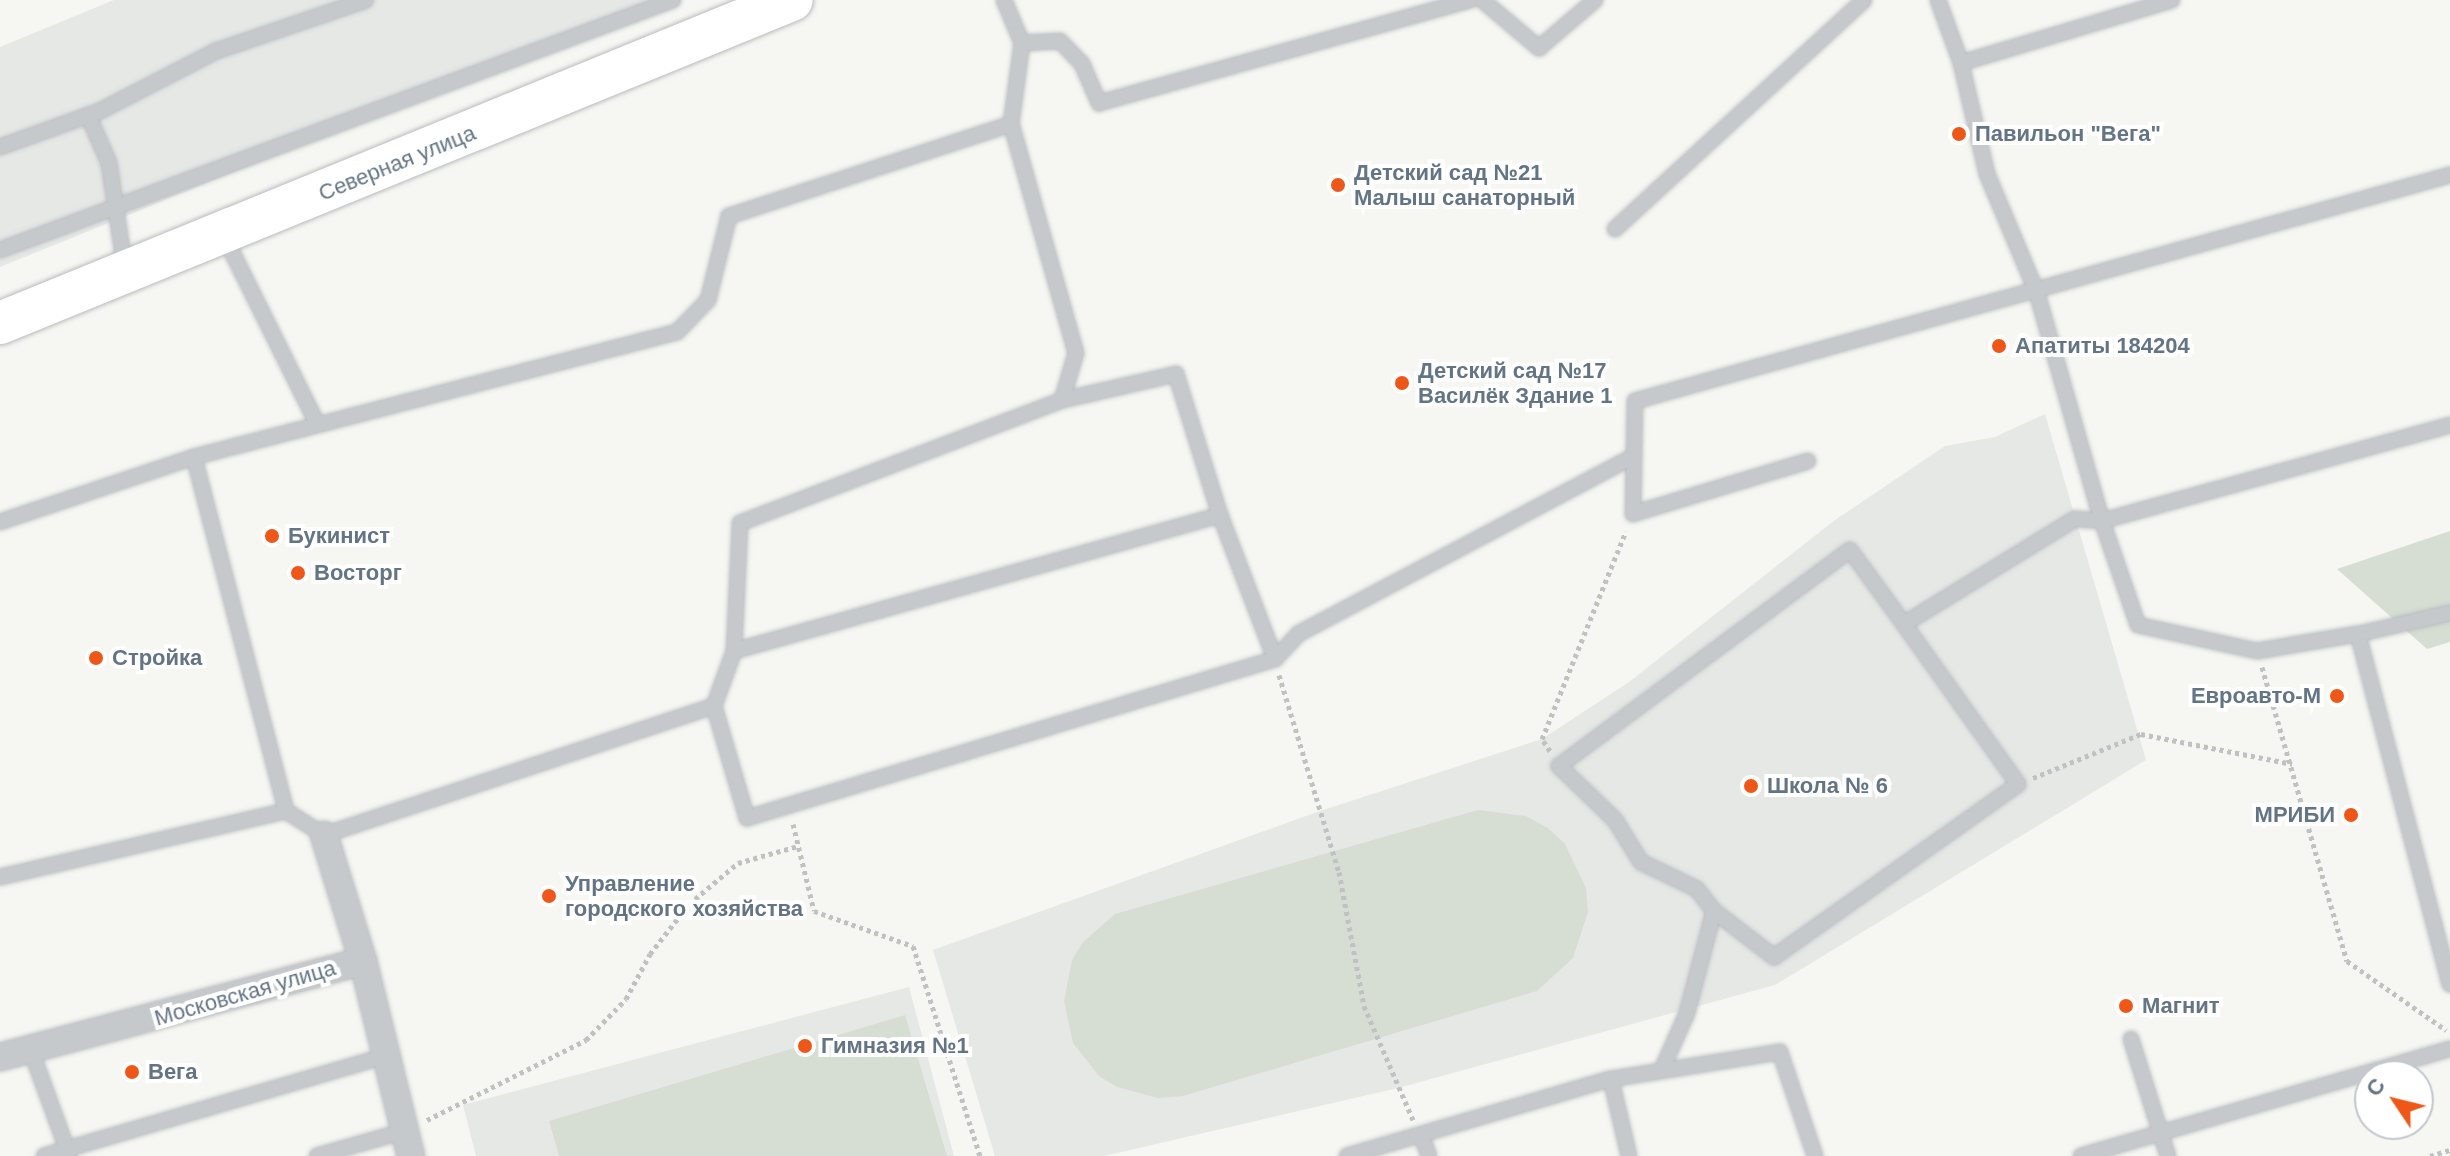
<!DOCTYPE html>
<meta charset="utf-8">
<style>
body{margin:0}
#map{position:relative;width:2450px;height:1156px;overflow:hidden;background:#f6f6f2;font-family:Arial,sans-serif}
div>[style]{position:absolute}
.built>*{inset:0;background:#e6e8e6}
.green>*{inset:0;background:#d6ded3}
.path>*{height:5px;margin-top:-2.5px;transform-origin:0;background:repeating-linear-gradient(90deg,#bfc1c3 0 4px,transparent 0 8px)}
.roads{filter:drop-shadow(0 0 2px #b8bcc0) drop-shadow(0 0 2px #b8bcc0)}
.service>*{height:14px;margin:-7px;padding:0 7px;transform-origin:7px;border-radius:7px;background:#c5c9cc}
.minor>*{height:26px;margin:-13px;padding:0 13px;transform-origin:13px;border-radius:13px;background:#c5c9cc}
.primary>*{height:42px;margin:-21px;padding:0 21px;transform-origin:21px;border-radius:21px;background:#fff}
.dots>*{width:22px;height:22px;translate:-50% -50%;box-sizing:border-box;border:4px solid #fff;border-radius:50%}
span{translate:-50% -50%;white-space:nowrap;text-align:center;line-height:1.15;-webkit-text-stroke:8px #fff;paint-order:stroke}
.poi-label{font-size:22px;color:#637485;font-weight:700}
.left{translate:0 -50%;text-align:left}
.right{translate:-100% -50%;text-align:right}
.street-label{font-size:22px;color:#637485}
.north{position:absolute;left:2354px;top:1060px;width:80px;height:80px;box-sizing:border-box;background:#fff;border:2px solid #c1c7ce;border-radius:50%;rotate:305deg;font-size:22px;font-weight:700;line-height:32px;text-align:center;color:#637485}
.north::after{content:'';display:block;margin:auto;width:28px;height:36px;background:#ef5719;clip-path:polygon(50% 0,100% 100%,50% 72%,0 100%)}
</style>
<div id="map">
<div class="built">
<i style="clip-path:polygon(114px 0,659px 0,0 267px,0 47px)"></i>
<i style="clip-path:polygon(2045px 414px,2146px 760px,1775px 985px,1398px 1088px,1104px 1156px,995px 1156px,933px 950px,1317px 812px,1542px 739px,1629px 682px,1835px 520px,1945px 446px,1995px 437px)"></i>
<i style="clip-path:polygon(909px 987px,954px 1156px,476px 1156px,463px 1105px)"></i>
</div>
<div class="green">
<i style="clip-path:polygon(2450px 531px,2450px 642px,2427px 649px,2337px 569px)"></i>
<i style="clip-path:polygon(1478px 810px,1526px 816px,1548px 828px,1565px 844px,1586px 888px,1588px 912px,1573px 958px,1537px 991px,1183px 1096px,1158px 1098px,1117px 1087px,1099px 1076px,1073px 1043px,1064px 1001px,1072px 960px,1083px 942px,1115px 914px)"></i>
<i style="clip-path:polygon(905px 1015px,947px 1156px,559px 1156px,549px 1121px)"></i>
</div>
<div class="path">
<i style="left:2262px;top:667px;width:306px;rotate:73.9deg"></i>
<i style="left:2347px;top:961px;width:121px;rotate:34.9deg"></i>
<i style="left:1279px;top:675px;width:206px;rotate:73.1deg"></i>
<i style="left:1339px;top:872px;width:136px;rotate:79.4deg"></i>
<i style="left:1364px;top:1006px;width:124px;rotate:66.7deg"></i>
<i style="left:1550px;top:751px;width:14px;rotate:-124deg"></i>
<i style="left:1542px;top:739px;width:224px;rotate:-68deg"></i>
<i style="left:2033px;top:778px;width:117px;rotate:-22.2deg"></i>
<i style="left:2141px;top:734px;width:154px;rotate:11.2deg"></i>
<i style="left:793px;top:824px;width:89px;rotate:76.4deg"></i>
<i style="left:814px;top:911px;width:105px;rotate:19.5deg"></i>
<i style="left:913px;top:946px;width:220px;rotate:72.3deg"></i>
<i style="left:427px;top:1120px;width:178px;rotate:-26.7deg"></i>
<i style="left:586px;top:1040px;width:57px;rotate:-45.7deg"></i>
<i style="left:626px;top:999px;width:51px;rotate:-61.9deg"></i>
<i style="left:650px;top:954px;width:63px;rotate:-52deg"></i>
<i style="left:689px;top:904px;width:64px;rotate:-39.9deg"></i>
<i style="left:738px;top:863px;width:62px;rotate:-15.8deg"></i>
<i style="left:2430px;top:1156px;width:21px;rotate:-17deg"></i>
</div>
<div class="roads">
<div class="service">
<i style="left:1004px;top:0;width:47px;rotate:67.3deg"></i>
<i style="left:1022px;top:43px;width:38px;rotate:-3deg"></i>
<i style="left:1060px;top:41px;width:32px;rotate:46deg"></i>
<i style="left:1082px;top:64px;width:43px;rotate:66.4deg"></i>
<i style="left:1099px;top:103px;width:386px;rotate:-15.5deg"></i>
<i style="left:1482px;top:0;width:75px;rotate:40.1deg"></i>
<i style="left:1539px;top:48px;width:74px;rotate:-40.6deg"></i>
<i style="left:1938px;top:0;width:67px;rotate:69.9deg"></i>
<i style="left:1961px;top:63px;width:114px;rotate:76.8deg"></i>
<i style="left:1987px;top:174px;width:129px;rotate:67.2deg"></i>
<i style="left:2037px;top:293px;width:237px;rotate:74.1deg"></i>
<i style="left:2102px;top:521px;width:361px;rotate:-15.4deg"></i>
<i style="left:1022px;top:43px;width:82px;rotate:97.7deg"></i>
<i style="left:1011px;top:124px;width:297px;rotate:161.9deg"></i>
<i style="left:729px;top:216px;width:87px;rotate:104deg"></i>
<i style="left:708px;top:300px;width:45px;rotate:134.1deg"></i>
<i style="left:677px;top:332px;width:499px;rotate:165.5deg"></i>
<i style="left:194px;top:457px;width:366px;rotate:75.4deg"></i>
<i style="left:286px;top:811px;width:45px;rotate:32.3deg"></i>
<i style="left:324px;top:835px;width:411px;rotate:-18.3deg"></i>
<i style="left:714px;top:706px;width:117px;rotate:73.6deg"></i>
<i style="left:747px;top:818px;width:551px;rotate:-16.76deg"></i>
<i style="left:1275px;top:659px;width:34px;rotate:-47deg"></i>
<i style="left:1298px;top:634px;width:380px;rotate:-27.9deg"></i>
<i style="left:1961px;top:63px;width:220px;rotate:-16.6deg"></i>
<i style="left:88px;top:115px;width:52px;rotate:66.4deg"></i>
<i style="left:109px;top:163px;width:107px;rotate:81.4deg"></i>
<i style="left:0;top:147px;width:104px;rotate:-19.7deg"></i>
<i style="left:98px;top:112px;width:133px;rotate:-27.3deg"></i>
<i style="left:216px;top:51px;width:158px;rotate:-18.8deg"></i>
<i style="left:1615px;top:229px;width:338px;rotate:-42.6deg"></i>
<i style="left:223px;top:234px;width:211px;rotate:63.6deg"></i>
<i style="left:0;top:250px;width:718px;rotate:-20.38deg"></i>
<i style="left:1062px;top:400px;width:117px;rotate:-12.8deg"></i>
<i style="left:1176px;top:374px;width:148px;rotate:72.7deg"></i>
<i style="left:1808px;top:461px;width:183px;rotate:163.2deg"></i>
<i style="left:1633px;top:514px;width:113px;rotate:-89deg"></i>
<i style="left:1635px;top:401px;width:846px;rotate:-15.5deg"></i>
<i style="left:0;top:522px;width:205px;rotate:-18.5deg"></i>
<i style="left:2450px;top:613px;width:94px;rotate:167.1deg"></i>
<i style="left:2358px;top:634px;width:362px;rotate:75.3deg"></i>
<i style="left:734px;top:651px;width:128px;rotate:-87.3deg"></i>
<i style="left:740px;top:523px;width:345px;rotate:-20.9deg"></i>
<i style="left:1062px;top:400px;width:49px;rotate:-73.4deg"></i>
<i style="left:1076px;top:353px;width:238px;rotate:-105.8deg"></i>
<i style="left:714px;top:706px;width:59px;rotate:-70deg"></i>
<i style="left:734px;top:651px;width:505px;rotate:-15.63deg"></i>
<i style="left:1220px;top:515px;width:154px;rotate:69.1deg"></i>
<i style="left:0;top:877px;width:294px;rotate:-13deg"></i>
<i style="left:1714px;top:911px;width:76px;rotate:37.5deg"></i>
<i style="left:1774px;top:957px;width:299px;rotate:-35.3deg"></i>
<i style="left:2018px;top:784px;width:196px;rotate:-125.5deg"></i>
<i style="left:2131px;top:1039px;width:123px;rotate:72.5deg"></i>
<i style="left:32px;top:1053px;width:102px;rotate:70deg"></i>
<i style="left:67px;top:1149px;width:331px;rotate:-16.3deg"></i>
<i style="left:1663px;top:1067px;width:59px;rotate:-66deg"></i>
<i style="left:1687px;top:1013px;width:106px;rotate:-75.2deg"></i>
<i style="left:1714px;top:911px;width:28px;rotate:-128deg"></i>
<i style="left:1697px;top:889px;width:62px;rotate:-154.3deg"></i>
<i style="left:1641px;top:862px;width:49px;rotate:-121.8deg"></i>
<i style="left:1615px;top:820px;width:78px;rotate:-136deg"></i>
<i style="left:1559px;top:766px;width:362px;rotate:-36.6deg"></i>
<i style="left:1850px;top:550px;width:92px;rotate:53.9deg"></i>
<i style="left:1904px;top:624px;width:201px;rotate:-31.6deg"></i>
<i style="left:2075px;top:519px;width:27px;rotate:4deg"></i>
<i style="left:2102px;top:521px;width:110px;rotate:70.9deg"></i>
<i style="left:2138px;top:625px;width:122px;rotate:12.3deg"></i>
<i style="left:2257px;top:651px;width:102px;rotate:-9.6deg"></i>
<i style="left:1421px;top:1135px;width:22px;rotate:69deg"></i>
<i style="left:44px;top:1156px;width:24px;rotate:-17deg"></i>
<i style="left:67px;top:1149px;width:7px;rotate:74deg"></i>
<i style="left:317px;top:1156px;width:91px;rotate:-15.9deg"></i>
<i style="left:1347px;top:1156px;width:275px;rotate:-16.3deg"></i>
<i style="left:1629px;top:1156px;width:79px;rotate:-103.2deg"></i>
<i style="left:1611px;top:1079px;width:171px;rotate:-9.1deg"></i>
<i style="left:1780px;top:1052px;width:110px;rotate:71.4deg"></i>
<i style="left:2081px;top:1156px;width:384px;rotate:-16.2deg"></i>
</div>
<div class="minor">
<i style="left:324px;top:835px;width:132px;rotate:72.8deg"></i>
<i style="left:363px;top:961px;width:201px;rotate:76.2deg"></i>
<i style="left:0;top:1057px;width:375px;rotate:-14.8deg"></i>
</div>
<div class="primary">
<i style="left:0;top:323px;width:855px;rotate:-22.19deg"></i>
</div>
</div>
<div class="dots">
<i style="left:1959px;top:134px;background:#ef5719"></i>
<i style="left:1338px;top:185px;background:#ef5719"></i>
<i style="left:1999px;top:346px;background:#ef5719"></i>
<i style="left:1402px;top:383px;background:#ef5719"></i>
<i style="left:272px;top:536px;background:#ef5719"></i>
<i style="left:298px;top:573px;background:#ef5719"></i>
<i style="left:96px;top:658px;background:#ef5719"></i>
<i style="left:2337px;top:696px;background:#ef5719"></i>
<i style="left:1751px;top:786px;background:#ef5719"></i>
<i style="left:2351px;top:815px;background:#ef5719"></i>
<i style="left:549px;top:896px;background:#ef5719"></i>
<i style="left:2126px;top:1006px;background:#ef5719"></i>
<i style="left:805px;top:1046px;background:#ef5719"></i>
<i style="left:132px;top:1072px;background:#ef5719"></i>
</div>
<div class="poi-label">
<span class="left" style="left:1975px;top:134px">Павильон "Вега"</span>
<span class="left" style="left:1354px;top:185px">Детский сад №21<br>Малыш санаторный</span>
<span class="left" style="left:2015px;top:346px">Апатиты 184204</span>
<span class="left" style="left:1418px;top:383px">Детский сад №17<br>Василёк Здание 1</span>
<span class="left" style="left:288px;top:536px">Букинист</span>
<span class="left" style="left:314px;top:573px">Восторг</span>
<span class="left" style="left:112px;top:658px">Стройка</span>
<span class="right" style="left:2321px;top:696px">Евроавто-М</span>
<span class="left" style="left:1767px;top:786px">Школа № 6</span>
<span class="right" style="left:2335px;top:815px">МРИБИ</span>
<span class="left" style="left:565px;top:896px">Управление<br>городского хозяйства</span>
<span class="left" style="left:2142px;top:1006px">Магнит</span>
<span class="left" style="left:821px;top:1046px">Гимназия №1</span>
<span class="left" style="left:148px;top:1072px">Вега</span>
</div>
<div class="street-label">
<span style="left:397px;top:163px;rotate:-22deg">Северная улица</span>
<span style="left:245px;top:993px;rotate:-16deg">Московская улица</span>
</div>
<div class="north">С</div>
</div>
